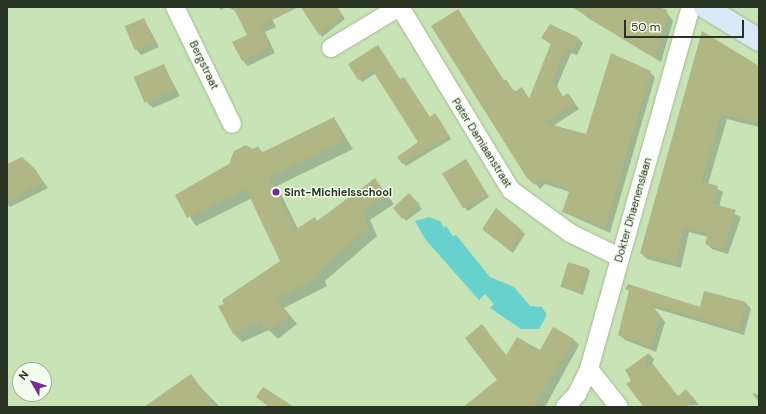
<!DOCTYPE html>
<style>
body{margin:0}
#map{position:relative;width:766px;height:414px;overflow:hidden;background:#c8e3b6;font-family:"DM Sans",sans-serif}
div>[style]{position:absolute}
.water>*{inset:0;background:#67d1ce}
.shadow>*{inset:0;background:#0003}
.building>*{inset:0;background:#b1b685;transform-origin:0 0}
.roads{filter:drop-shadow(0 0 1px #a0ba8f) drop-shadow(0 0 1px #a0ba8f)}
.street>*{height:18px;margin:-9px;padding:0 9px;transform-origin:9px;border-radius:9px;background:#fff}
.secondary>*{height:22px;margin:-11px;padding:0 11px;transform-origin:11px;border-radius:11px;background:#dae8f8}
.dots>*{width:11px;height:11px;translate:-50% -50%;box-sizing:border-box;border:2px solid #f3feec;border-radius:50%}
span{translate:-50% -50%;white-space:nowrap;text-align:center;line-height:1.15;-webkit-text-stroke:3px #f3feec;paint-order:stroke}
.street-label{font-size:11px;color:#293322}
.poi-label{font-size:11px;color:#293322;font-weight:700}
.left{translate:0 -50%;text-align:left}
.frame{position:absolute;inset:0;border:8px solid #293322;pointer-events:none}
.north{position:absolute;left:12px;top:362px;width:40px;height:40px;box-sizing:border-box;background:#f3feec;border:1px solid #a2ad9b;border-radius:50%;rotate:309deg;font-size:11px;font-weight:700;line-height:16px;text-align:center;color:#293322}
.north::after{content:'';display:block;margin:auto;width:14px;height:18px;background:#782a9b;clip-path:polygon(50% 0,100% 100%,50% 72%,0 100%)}
.scale{position:absolute;left:624px;top:20px;width:120px;height:18px;box-sizing:border-box;border:2px solid #293322;border-top:0;padding-left:5px;font-size:12px;line-height:14px;white-space:nowrap;color:#293322;-webkit-text-stroke:3px #f3feec;paint-order:stroke}
</style>
<div id="map">
<div class="water">
<i style="clip-path:polygon(429px 217px,440px 221px,444px 228px,446px 226px,453px 236px,456px 235px,490px 277px,514px 287px,530px 306px,542px 307px,547px 315px,539px 329px,521px 329px,490px 308px,494px 304px,485px 294px,479px 300px,425px 239px,415px 221px)"></i>
</div>
<div class="shadow">
<i style="clip-path:polygon(218px 7px,226px 7px,221px 10px)"></i>
<i style="clip-path:polygon(228px 7px,266px 7px,276px 27px,265px 32px,275px 53px,248px 66px,243px 61px,248px 36px,237px 12px)"></i>
<i style="clip-path:polygon(302px 7px,337px 7px,345px 19px,322px 37px)"></i>
<i style="clip-path:polygon(586px 7px,660px 7px,665px 10px,673px 21px,661px 62px,588px 18px,582px 13px)"></i>
<i style="clip-path:polygon(458px 10px,505px 82px,516px 92px,522px 89px,530px 99px,552px 45px,542px 38px,579px 39px,583px 43px,577px 55px,571px 53px,557px 86px,563px 97px,568px 94px,579px 109px,553px 126px,587px 135px,650px 72px,655px 77px,610px 233px,563px 212px,570px 192px,545px 184px,540px 189px,536px 184px)"></i>
<i style="clip-path:polygon(144px 19px,159px 47px,141px 55px,136px 49px)"></i>
<i style="clip-path:polygon(702px 32px,759px 67px,759px 127px,727px 119px,708px 184px,723px 192px,719px 207px,741px 217px,728px 254px,712px 249px,706px 243px,708px 237px,689px 232px,681px 268px,647px 259px,641px 253px)"></i>
<i style="clip-path:polygon(378px 46px,400px 80px,406px 81px,430px 118px,435px 115px,438px 117px,451px 139px,406px 166px,403px 163px,419px 142px,376px 73px,362px 82px,359px 79px)"></i>
<i style="clip-path:polygon(163px 65px,180px 96px,153px 108px,147px 103px)"></i>
<i style="clip-path:polygon(334px 118px,353px 149px,277px 186px,298px 229px,318px 222px,375px 179px,394px 204px,370px 220px,377px 236px,325px 281px,327px 286px,284px 308px,297px 324px,278px 339px,269px 330px,242px 342px,234px 334px,225px 304px,282px 262px,252px 198px,196px 226px,176px 195px,258px 147px,263px 153px)"></i>
<i style="clip-path:polygon(466px 160px,489px 197px,468px 211px,465px 208px)"></i>
<i style="clip-path:polygon(7px 166px,35px 170px,48px 188px,10px 207px,7px 203px)"></i>
<i style="clip-path:polygon(409px 195px,422px 209px,406px 221px,395px 208px)"></i>
<i style="clip-path:polygon(496px 210px,525px 234px,513px 253px,486px 231px)"></i>
<i style="clip-path:polygon(587px 268px,590px 271px,583px 295px,562px 287px)"></i>
<i style="clip-path:polygon(626px 289px,701px 308px,705px 292px,746px 303px,751px 309px,744px 335px,654px 308px,665px 322px,656px 352px,625px 340px,619px 335px,630px 292px)"></i>
<i style="clip-path:polygon(482px 326px,507px 356px,541px 351px,574px 340px,579px 345px,545px 407px,476px 407px,499px 381px)"></i>
<i style="clip-path:polygon(649px 354px,654px 359px,652px 365px,678px 397px,692px 396px,699px 405px,645px 407px,626px 371px)"></i>
<i style="clip-path:polygon(200px 387px,220px 407px,181px 407px)"></i>
<i style="clip-path:polygon(752px 393px,759px 395px,759px 402px)"></i>
</div>
<div class="building">
<i style="clip-path:polygon(233px 7px,299px 7px,260px 26px,270px 47px,242px 61px,232px 42px,247px 35px)"></i>
<i style="clip-path:polygon(301px 7px,337px 7px,343px 16px,319px 35px)"></i>
<i style="clip-path:polygon(572px 7px,666px 9px,668px 14px,655px 58px)"></i>
<i style="clip-path:polygon(458px 9px,504px 81px,506px 79px,514px 92px,522px 87px,529px 99px,551px 43px,541px 38px,550px 24px,579px 38px,573px 51px,566px 49px,552px 80px,562px 97px,568px 93px,575px 103px,546px 123px,586px 134px,611px 53px,651px 71px,605px 229px,594px 226px,595px 222px,562px 212px,570px 189px,540px 179px,535px 185px,527px 178px,431px 26px)"></i>
<i style="left:144px;top:18px;width:26px;height:21px;rotate:67deg"></i>
<i style="clip-path:polygon(702px 31px,759px 66px,759px 124px,722px 114px,701px 181px,718px 186px,713px 204px,736px 210px,723px 249px,705px 244px,708px 234px,684px 227px,675px 263px,640px 253px)"></i>
<i style="clip-path:polygon(378px 45px,400px 79px,404px 77px,430px 117px,435px 113px,449px 136px,402px 164px,397px 157px,418px 142px,373px 71px,358px 80px,348px 64px)"></i>
<i style="left:164px;top:64px;width:28px;height:33px;rotate:67deg"></i>
<i style="clip-path:polygon(334px 117px,345px 141px,269px 177px,295px 230px,315px 217px,317px 221px,375px 178px,387px 196px,362px 211px,369px 228px,317px 272px,319px 277px,276px 299px,290px 316px,269px 331px,261px 321px,233px 334px,218px 306px,224px 304px,222px 300px,280px 261px,246px 189px,187px 218px,175px 195px,229px 164px,234px 151px,246px 145px,253px 149px,258px 146px,261px 153px)"></i>
<i style="clip-path:polygon(22px 157px,36px 170px,43px 182px,7px 202px,7px 164px)"></i>
<i style="left:466px;top:159px;width:41px;height:28px;rotate:59deg"></i>
<i style="clip-path:polygon(409px 193px,420px 205px,402px 219px,393px 208px)"></i>
<i style="clip-path:polygon(496px 208px,523px 231px,510px 251px,482px 229px)"></i>
<i style="left:568px;top:262px;width:21px;height:26px;rotate:17deg"></i>
<i style="clip-path:polygon(628px 284px,700px 307px,704px 291px,746px 302px,739px 330px,651px 304px,660px 316px,651px 347px,618px 335px,629px 291px,625px 289px)"></i>
<i style="clip-path:polygon(482px 324px,506px 356px,517px 337px,540px 350px,553px 327px,574px 339px,534px 407px,463px 407px,497px 380px,465px 338px)"></i>
<i style="clip-path:polygon(649px 353px,643px 372px,653px 364px,678px 396px,686px 389px,694px 399px,686px 407px,644px 407px,626px 384px,632px 380px,625px 370px)"></i>
<i style="clip-path:polygon(191px 374px,216px 407px,144px 407px)"></i>
<i style="clip-path:polygon(263px 387px,294px 407px,269px 407px,256px 397px)"></i>
</div>
<div class="roads">
<div class="street">
<i style="left:175px;top:7px;width:130px;rotate:64deg"></i>
<i style="left:400px;top:7px;width:214px;rotate:58.8deg"></i>
<i style="left:511px;top:190px;width:73px;rotate:36.1deg"></i>
<i style="left:570px;top:233px;width:55px;rotate:26.1deg"></i>
<i style="left:331px;top:48px;width:79px;rotate:-31.1deg"></i>
<i style="left:589px;top:369px;width:48px;rotate:51.7deg"></i>
<i style="left:565px;top:407px;width:18px;rotate:-47deg"></i>
<i style="left:577px;top:394px;width:28px;rotate:-64deg"></i>
<i style="left:589px;top:369px;width:376px;rotate:-74.3deg"></i>
</div>
<div class="secondary">
<i style="left:705px;top:7px;width:63px;rotate:31.4deg"></i>
</div>
</div>
<div class="dots">
<i style="left:276px;top:192px;background:#782a9b"></i>
</div>
<div class="street-label">
<span style="left:204px;top:65px;rotate:64deg">Bergstraat</span>
<span style="left:482px;top:143px;rotate:58deg">Pater Damiaanstraat</span>
<span style="left:633px;top:210px;rotate:-74deg">Dokter Dhaenenslaan</span>
</div>
<div class="poi-label">
<span class="left" style="left:284px;top:192px">Sint-Michielsschool</span>
</div>
<div class="frame"></div>
<div class="north">N</div>
<div class="scale">50 m</div>
</div>
